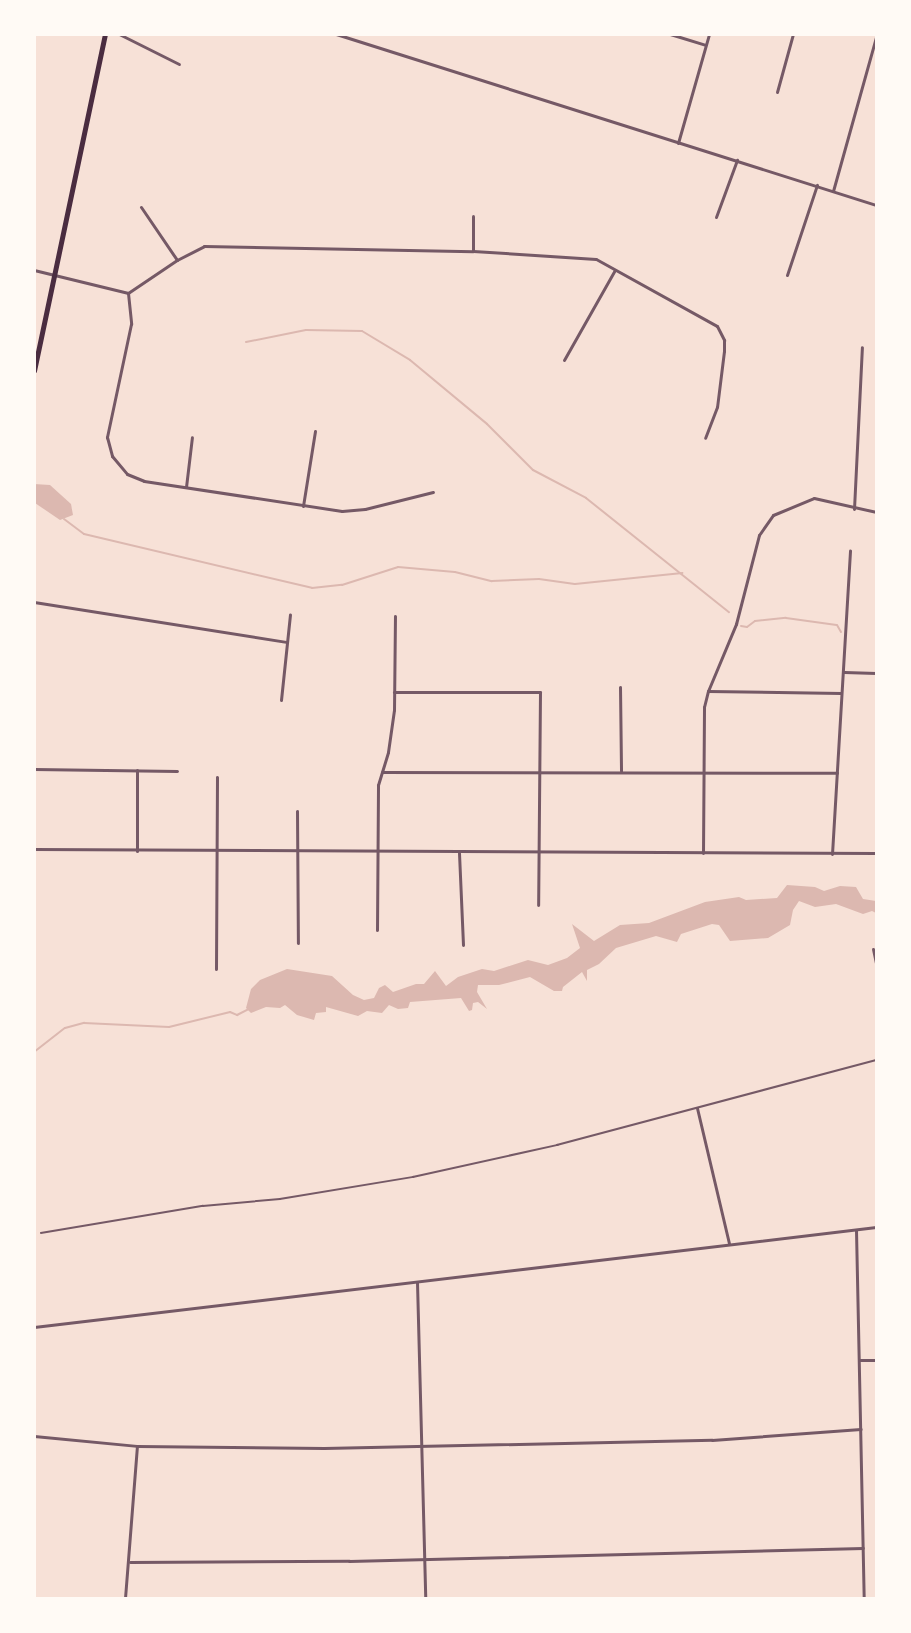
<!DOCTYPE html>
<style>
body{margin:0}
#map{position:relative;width:911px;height:1633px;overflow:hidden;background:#f7e1d7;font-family:Montserrat,sans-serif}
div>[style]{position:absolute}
.water>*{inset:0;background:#dcb8b0}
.stream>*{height:2px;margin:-1px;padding:0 1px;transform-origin:1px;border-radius:1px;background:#dcb8b0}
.service>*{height:1.5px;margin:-0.75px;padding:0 0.75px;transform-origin:0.75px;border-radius:0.75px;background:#755966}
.minor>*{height:3px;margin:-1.5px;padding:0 1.5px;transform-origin:1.5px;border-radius:1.5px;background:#755966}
.secondary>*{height:4.5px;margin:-2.25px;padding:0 2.25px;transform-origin:2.25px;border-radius:2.25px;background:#4a2c40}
span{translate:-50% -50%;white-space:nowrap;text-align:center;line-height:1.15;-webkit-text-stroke:4.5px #fffaf5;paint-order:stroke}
.frame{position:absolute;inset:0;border:36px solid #fffaf5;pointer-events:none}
</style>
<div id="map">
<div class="water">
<i style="clip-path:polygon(34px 484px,50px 485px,71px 504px,73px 515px,60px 520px,35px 503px)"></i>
<i style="clip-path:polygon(787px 885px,815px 887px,824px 891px,840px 886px,856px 887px,863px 899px,876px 901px,876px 913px,872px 911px,863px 914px,836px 904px,815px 907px,799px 901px,793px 910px,790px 925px,768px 938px,730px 941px,719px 925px,712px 924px,681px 934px,677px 942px,656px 936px,616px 948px,599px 964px,587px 970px,587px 981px,582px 972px,563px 987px,562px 991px,554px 991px,530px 977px,499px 985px,478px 985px,477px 992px,487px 1009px,478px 1002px,473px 1003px,472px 1010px,469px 1011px,461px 998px,410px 1002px,408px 1008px,398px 1009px,389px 1005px,382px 1013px,367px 1011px,358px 1016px,326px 1007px,326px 1012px,316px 1013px,314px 1020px,297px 1015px,285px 1005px,280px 1008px,266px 1007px,251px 1013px,246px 1008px,251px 989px,260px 980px,287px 969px,332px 976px,353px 995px,364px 1000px,374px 998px,379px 988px,385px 985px,393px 992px,416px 984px,424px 984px,435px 971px,446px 986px,458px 977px,482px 969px,494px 971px,528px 960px,548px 965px,567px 958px,580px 948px,572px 924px,594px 941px,620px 925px,649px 923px,705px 902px,739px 897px,746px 900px,777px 898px)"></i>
</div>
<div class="stream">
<i style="left:246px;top:342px;width:61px;rotate:-11.3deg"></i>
<i style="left:306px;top:330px;width:56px;rotate:1deg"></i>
<i style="left:362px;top:331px;width:56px;rotate:31.1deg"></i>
<i style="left:410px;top:360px;width:100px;rotate:39.7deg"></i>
<i style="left:487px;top:424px;width:65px;rotate:45deg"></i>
<i style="left:533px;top:470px;width:60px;rotate:27.8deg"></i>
<i style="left:586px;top:498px;width:183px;rotate:38.6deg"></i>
<i style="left:64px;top:519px;width:25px;rotate:37deg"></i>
<i style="left:84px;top:534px;width:234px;rotate:13.3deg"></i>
<i style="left:312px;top:588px;width:30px;rotate:-6deg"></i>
<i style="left:342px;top:585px;width:59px;rotate:-17.8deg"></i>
<i style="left:398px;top:567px;width:57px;rotate:5deg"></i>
<i style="left:455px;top:572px;width:38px;rotate:14deg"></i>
<i style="left:492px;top:581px;width:47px;rotate:-2.4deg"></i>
<i style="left:539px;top:579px;width:36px;rotate:8deg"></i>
<i style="left:575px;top:584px;width:108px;rotate:-5.9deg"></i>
<i style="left:741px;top:626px;width:6px;rotate:9deg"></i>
<i style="left:747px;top:627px;width:10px;rotate:-37deg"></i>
<i style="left:755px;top:621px;width:31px;rotate:-6deg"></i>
<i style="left:786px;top:618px;width:51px;rotate:7.8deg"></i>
<i style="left:837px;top:625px;width:8px;rotate:60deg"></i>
<i style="left:34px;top:1052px;width:39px;rotate:-38deg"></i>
<i style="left:65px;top:1028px;width:20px;rotate:-15deg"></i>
<i style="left:84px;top:1023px;width:85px;rotate:2.7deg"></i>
<i style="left:169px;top:1027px;width:63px;rotate:-13.8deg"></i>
<i style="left:230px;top:1012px;width:8px;rotate:23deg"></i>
<i style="left:237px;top:1015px;width:13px;rotate:-27deg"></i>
</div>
<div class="service">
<i style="left:41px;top:1233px;width:164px;rotate:-9.5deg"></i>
<i style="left:203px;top:1206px;width:77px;rotate:-5.2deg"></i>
<i style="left:280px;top:1199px;width:135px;rotate:-9.4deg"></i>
<i style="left:413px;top:1177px;width:148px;rotate:-12.5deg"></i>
<i style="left:557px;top:1145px;width:330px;rotate:-14.9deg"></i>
</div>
<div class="minor">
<i style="left:119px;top:34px;width:67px;rotate:26.6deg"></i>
<i style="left:336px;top:34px;width:566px;rotate:17.57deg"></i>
<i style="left:670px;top:34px;width:37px;rotate:17deg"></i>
<i style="left:777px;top:92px;width:60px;rotate:-74.6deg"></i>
<i style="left:678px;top:143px;width:113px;rotate:-74.1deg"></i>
<i style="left:833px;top:191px;width:160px;rotate:-74.4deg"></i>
<i style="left:141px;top:207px;width:64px;rotate:55.8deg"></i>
<i style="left:716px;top:217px;width:61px;rotate:-69.8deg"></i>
<i style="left:473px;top:251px;width:35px;rotate:-90deg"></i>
<i style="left:34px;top:270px;width:97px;rotate:13.7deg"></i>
<i style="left:128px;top:293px;width:59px;rotate:-34deg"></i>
<i style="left:177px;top:260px;width:30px;rotate:-27deg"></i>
<i style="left:204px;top:246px;width:269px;rotate:1.1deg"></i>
<i style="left:473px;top:251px;width:123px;rotate:3.7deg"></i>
<i style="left:596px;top:259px;width:138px;rotate:29deg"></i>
<i style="left:717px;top:326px;width:16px;rotate:63deg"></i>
<i style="left:724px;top:340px;width:11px;rotate:90deg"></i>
<i style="left:724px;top:351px;width:56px;rotate:97.1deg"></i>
<i style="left:717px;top:407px;width:33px;rotate:111deg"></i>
<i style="left:787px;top:275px;width:95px;rotate:-71.6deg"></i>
<i style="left:128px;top:293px;width:31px;rotate:84deg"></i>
<i style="left:131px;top:324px;width:116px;rotate:102deg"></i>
<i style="left:107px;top:437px;width:20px;rotate:75deg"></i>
<i style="left:112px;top:456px;width:23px;rotate:50deg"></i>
<i style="left:127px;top:474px;width:18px;rotate:22deg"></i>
<i style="left:144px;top:481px;width:200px;rotate:8.6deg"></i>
<i style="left:342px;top:511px;width:23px;rotate:-5deg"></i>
<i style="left:365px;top:509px;width:70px;rotate:-14deg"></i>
<i style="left:564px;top:360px;width:103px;rotate:-60.5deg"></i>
<i style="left:186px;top:487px;width:50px;rotate:-83.2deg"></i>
<i style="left:303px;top:506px;width:76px;rotate:-80.9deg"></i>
<i style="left:854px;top:509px;width:162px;rotate:-87.2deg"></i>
<i style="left:34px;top:602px;width:255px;rotate:9deg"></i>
<i style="left:844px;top:672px;width:32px;rotate:2deg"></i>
<i style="left:620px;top:687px;width:84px;rotate:89.3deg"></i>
<i style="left:708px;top:691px;width:133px;rotate:0.9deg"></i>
<i style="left:394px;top:692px;width:146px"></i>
<i style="left:540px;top:692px;width:213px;rotate:90.5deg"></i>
<i style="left:281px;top:700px;width:86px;rotate:-84deg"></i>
<i style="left:34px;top:769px;width:143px;rotate:0.8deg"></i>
<i style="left:382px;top:772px;width:455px;rotate:0.1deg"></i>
<i style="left:297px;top:811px;width:132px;rotate:89.6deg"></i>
<i style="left:34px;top:849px;width:842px;rotate:0.27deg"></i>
<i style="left:137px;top:851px;width:81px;rotate:-90deg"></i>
<i style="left:459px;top:853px;width:92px;rotate:87.5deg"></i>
<i style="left:703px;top:853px;width:146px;rotate:-89.6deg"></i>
<i style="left:704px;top:707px;width:16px;rotate:-76deg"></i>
<i style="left:708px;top:691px;width:73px;rotate:-67.3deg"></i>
<i style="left:736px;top:624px;width:92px;rotate:-75.5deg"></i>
<i style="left:759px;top:535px;width:24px;rotate:-55deg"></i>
<i style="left:773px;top:515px;width:44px;rotate:-22.5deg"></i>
<i style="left:814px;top:498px;width:64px;rotate:12.7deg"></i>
<i style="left:832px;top:854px;width:304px;rotate:-86.6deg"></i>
<i style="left:377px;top:930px;width:145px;rotate:-89.6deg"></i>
<i style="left:378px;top:785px;width:34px;rotate:-73deg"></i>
<i style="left:388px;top:752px;width:42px;rotate:-81.9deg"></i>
<i style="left:394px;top:710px;width:94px;rotate:-89.4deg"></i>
<i style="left:873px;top:949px;width:14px;rotate:78deg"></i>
<i style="left:216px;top:969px;width:192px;rotate:-89.7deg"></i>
<i style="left:697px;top:1108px;width:139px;rotate:76.7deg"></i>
<i style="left:856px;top:1230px;width:368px;rotate:88.8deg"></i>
<i style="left:417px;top:1282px;width:316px;rotate:88.5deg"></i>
<i style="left:34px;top:1327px;width:848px;rotate:-6.77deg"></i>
<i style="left:860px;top:1360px;width:16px"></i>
<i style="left:34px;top:1436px;width:103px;rotate:5.5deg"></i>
<i style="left:137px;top:1446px;width:187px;rotate:0.6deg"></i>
<i style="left:324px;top:1448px;width:388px;rotate:-1.2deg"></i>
<i style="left:712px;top:1440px;width:149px;rotate:-4.2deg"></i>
<i style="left:130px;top:1562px;width:219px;rotate:-0.3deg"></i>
<i style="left:349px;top:1561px;width:514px;rotate:-1.45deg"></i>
<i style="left:125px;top:1598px;width:152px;rotate:-85.5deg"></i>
</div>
<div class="secondary">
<i style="left:34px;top:371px;width:344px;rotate:-78.1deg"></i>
</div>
<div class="frame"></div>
</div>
